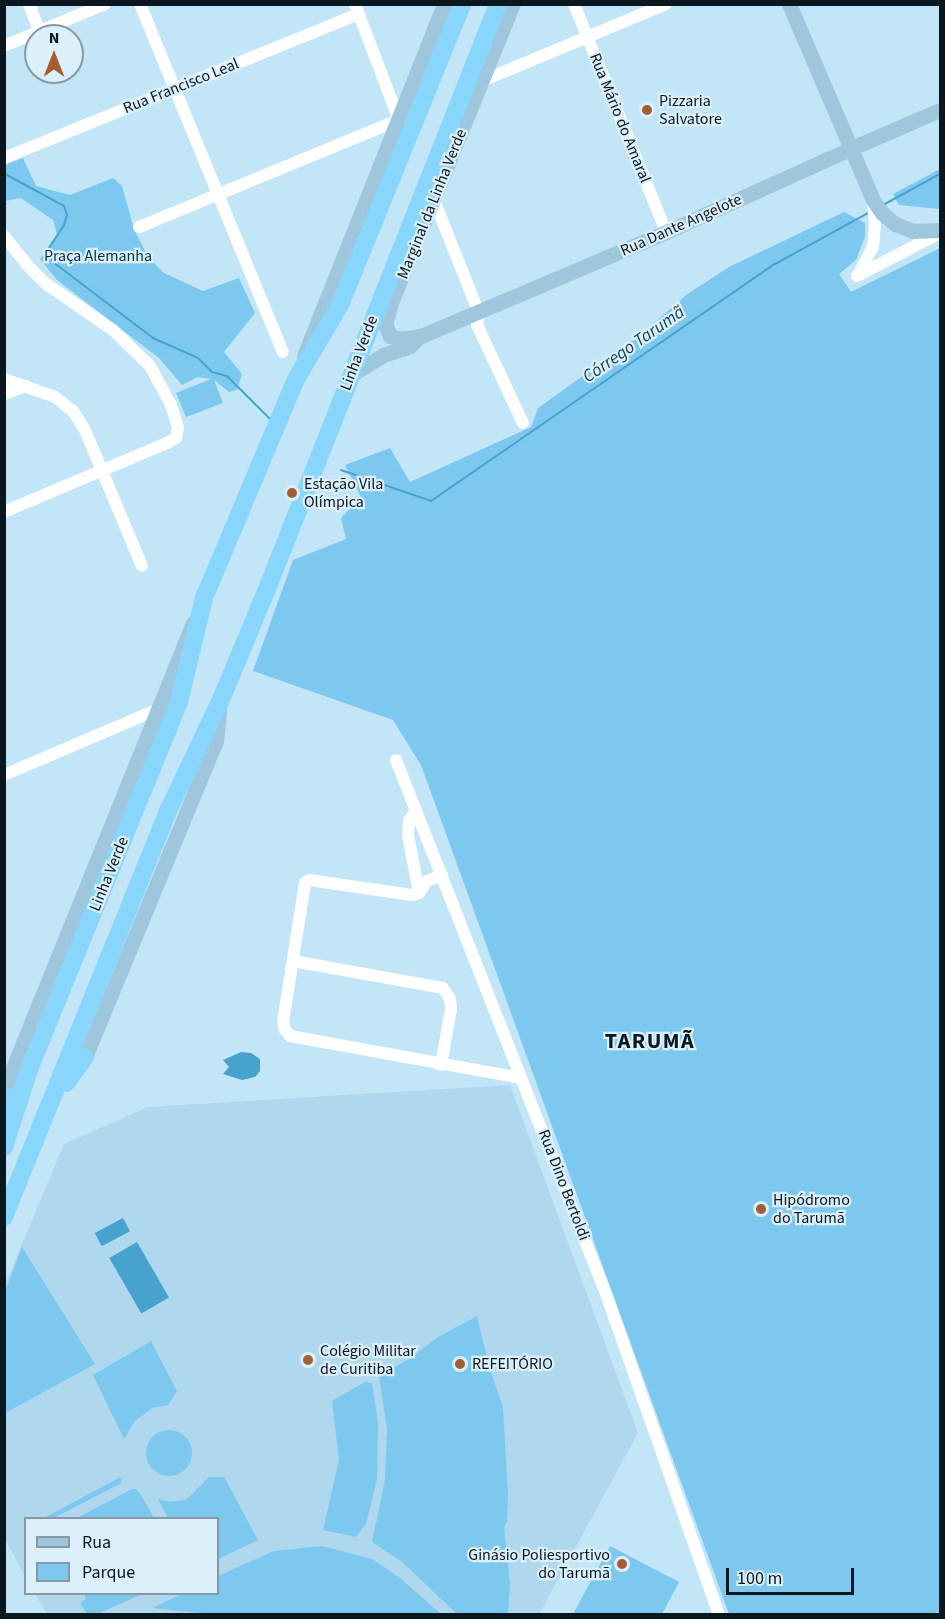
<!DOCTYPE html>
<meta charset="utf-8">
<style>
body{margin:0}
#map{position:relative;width:945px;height:1619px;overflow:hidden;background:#c2e5f8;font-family:"Source Sans 3",sans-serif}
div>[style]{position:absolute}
.built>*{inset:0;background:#afd8ef}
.green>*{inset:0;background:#7cc8ee}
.round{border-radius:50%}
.water>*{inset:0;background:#47a3ce;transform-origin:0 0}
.stream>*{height:2px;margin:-1px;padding:0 1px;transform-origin:1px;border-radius:1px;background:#47a3ce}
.minor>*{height:12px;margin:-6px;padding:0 6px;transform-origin:6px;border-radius:6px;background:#fff}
.major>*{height:15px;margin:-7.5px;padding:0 7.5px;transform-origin:7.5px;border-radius:7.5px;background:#9ec6dc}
.highway>*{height:18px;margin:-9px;padding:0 9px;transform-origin:9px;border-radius:9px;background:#89d6fd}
.dots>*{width:16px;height:16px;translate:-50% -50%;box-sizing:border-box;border:3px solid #dbf0fb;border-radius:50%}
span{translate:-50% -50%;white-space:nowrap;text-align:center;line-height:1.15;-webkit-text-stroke:4.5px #dbf0fb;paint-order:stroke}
.street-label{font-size:16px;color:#0a171e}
.poi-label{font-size:16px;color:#0a171e}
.left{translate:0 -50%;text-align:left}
.right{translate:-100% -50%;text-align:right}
.park-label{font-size:16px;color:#063143}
.water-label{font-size:18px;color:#163e51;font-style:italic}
.district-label{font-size:22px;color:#0a171e;font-weight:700;letter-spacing:1.5px}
.frame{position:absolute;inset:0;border:6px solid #0a171e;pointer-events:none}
.legend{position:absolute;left:24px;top:1517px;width:195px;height:78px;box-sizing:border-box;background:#dbf0fb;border:2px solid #8799a3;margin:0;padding:8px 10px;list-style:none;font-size:18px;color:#0a171e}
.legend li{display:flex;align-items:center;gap:12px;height:30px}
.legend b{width:30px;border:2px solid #8799a3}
.north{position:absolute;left:24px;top:24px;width:60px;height:60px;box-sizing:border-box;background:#dbf0fb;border:2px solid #8799a3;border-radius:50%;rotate:0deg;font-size:16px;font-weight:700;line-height:24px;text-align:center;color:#0a171e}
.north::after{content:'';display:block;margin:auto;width:21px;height:27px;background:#a35e31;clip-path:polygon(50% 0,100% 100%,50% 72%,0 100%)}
.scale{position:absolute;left:726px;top:1568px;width:128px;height:27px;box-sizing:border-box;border:3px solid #0a171e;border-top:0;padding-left:8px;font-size:18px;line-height:21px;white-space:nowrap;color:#0a171e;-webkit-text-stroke:4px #dbf0fb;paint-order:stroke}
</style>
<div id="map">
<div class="built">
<i style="clip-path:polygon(510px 1085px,638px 1433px,539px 1614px,47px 1614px,35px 1594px,218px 1594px,218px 1518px,26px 1518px,25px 1576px,5px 1539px,4px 1287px,64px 1144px,148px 1107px)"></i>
</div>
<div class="green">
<i style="clip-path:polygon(23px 158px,36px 186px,70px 195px,113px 178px,122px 186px,134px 229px,148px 257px,164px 273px,203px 291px,239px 278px,255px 313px,224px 352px,242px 374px,237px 390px,229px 392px,214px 380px,223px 403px,186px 417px,176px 393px,211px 379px,198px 377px,182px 385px,159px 358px,57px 280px,40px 259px,57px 234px,53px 220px,21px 198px,5px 201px,5px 165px)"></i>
<i style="clip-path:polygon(940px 169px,940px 209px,899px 205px,893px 194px)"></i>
<i style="clip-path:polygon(844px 212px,865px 223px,865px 237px,856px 260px,839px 274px,851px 292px,940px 248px,940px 1614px,729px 1614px,421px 765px,393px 720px,253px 671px,293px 560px,346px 539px,341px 518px,361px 497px,345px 465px,390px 448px,410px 482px,531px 427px,538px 408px,643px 333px,686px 295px,729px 267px)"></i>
<i style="clip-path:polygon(22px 1247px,95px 1364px,5px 1413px,5px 1292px)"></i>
<i style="clip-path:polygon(477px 1316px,490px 1370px,503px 1407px,508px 1495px,507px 1522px,504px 1527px,510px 1583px,508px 1614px,457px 1614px,401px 1561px,372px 1542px,385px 1480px,387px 1429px,379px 1375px,406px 1361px,438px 1337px)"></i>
<i style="clip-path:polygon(151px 1341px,177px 1391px,168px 1405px,152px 1408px,135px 1421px,124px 1439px,93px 1375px)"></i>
<i style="clip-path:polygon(365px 1382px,372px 1383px,378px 1422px,377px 1479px,366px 1524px,356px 1537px,323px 1530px,339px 1460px,332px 1401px)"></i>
<i class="round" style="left:146px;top:1430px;width:46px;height:46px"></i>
<i style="clip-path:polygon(209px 1477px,224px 1477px,258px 1540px,218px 1559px,218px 1518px,168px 1518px,158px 1499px,169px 1502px,186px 1500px)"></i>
<i style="clip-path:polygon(119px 1478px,122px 1479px,121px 1483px,54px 1518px,44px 1518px)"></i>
<i style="clip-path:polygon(132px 1489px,136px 1489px,141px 1495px,154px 1518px,77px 1518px)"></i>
<i style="clip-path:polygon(322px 1546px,372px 1559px,400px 1578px,441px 1614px,207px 1614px,152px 1608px,182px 1594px,218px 1594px,218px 1576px,274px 1551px)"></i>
<i style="clip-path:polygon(610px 1546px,679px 1582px,662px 1614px,573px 1614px)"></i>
<i style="clip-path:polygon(84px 1594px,143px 1594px,97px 1614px,87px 1614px,80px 1603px,86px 1599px)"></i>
</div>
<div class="water">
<i style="clip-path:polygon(241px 1052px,251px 1053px,260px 1059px,260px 1071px,255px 1077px,242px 1080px,223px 1074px,229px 1067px,223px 1060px)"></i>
<i style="left:123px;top:1218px;width:15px;height:32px;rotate:62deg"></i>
<i style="left:137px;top:1242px;width:64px;height:32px;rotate:60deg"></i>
</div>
<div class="stream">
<i style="left:5px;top:174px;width:67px;rotate:28.5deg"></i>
<i style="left:64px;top:206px;width:9px;rotate:72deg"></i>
<i style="left:67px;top:215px;width:10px;rotate:107deg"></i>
<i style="left:64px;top:225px;width:30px;rotate:123deg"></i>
<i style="left:48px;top:250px;width:13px;rotate:67deg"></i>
<i style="left:53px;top:262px;width:126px;rotate:37.2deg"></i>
<i style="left:153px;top:338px;width:49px;rotate:24deg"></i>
<i style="left:198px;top:358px;width:20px;rotate:45deg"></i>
<i style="left:212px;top:372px;width:16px;rotate:15deg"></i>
<i style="left:227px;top:376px;width:61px;rotate:45deg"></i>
<i style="left:883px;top:205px;width:65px;rotate:-28.5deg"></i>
<i style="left:341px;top:470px;width:95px;rotate:19deg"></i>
<i style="left:431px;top:501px;width:418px;rotate:-34.6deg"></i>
<i style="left:775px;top:264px;width:108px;rotate:-28.7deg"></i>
</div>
<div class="minor">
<i style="left:29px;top:4px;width:30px;rotate:69deg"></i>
<i style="left:140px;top:4px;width:376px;rotate:67.7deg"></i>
<i style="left:574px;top:4px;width:246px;rotate:68deg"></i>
<i style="left:4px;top:46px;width:109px;rotate:-22.6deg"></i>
<i style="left:482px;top:81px;width:199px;rotate:-22.7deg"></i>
<i style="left:4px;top:158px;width:382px;rotate:-22.1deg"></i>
<i style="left:434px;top:200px;width:122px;rotate:68.3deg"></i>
<i style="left:479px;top:313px;width:12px;rotate:99deg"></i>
<i style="left:477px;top:325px;width:108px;rotate:64.9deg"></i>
<i style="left:139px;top:227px;width:281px;rotate:-22.4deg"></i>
<i style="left:399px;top:120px;width:124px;rotate:-110.8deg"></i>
<i style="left:4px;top:236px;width:38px;rotate:51deg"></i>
<i style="left:28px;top:266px;width:24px;rotate:45deg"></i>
<i style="left:45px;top:283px;width:83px;rotate:34.7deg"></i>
<i style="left:113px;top:330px;width:52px;rotate:44.2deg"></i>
<i style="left:150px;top:366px;width:44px;rotate:61.7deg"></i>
<i style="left:171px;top:405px;width:24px;rotate:73deg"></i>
<i style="left:178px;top:428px;width:10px;rotate:101deg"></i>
<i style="left:176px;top:438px;width:10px;rotate:151deg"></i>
<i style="left:167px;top:443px;width:177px;rotate:157.1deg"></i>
<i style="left:859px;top:273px;width:30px;rotate:-62deg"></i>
<i style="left:873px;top:247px;width:21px;rotate:-85deg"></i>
<i style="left:875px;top:226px;width:25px;rotate:-95deg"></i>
<i style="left:857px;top:276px;width:93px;rotate:-27.4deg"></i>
<i style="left:4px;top:379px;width:54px;rotate:19.4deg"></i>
<i style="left:55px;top:397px;width:23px;rotate:38deg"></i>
<i style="left:73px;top:411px;width:22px;rotate:58deg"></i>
<i style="left:85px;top:430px;width:147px;rotate:67.3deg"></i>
<i style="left:4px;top:394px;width:23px;rotate:-20deg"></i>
<i style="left:396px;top:760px;width:574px;rotate:68.53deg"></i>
<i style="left:606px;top:1294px;width:339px;rotate:70.6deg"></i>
<i style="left:4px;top:775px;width:168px;rotate:-23.1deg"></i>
<i style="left:416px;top:810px;width:13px;rotate:122deg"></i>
<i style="left:409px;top:821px;width:14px;rotate:94deg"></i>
<i style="left:408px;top:835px;width:59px;rotate:79.3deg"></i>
<i style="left:442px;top:875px;width:16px;rotate:158deg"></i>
<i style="left:427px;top:881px;width:14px;rotate:124deg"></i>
<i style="left:419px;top:893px;width:7px;rotate:164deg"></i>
<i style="left:412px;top:895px;width:104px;rotate:-171.7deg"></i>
<i style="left:309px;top:880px;width:5px;rotate:143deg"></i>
<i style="left:305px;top:883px;width:141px;rotate:99deg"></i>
<i style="left:283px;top:1022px;width:8px;rotate:76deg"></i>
<i style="left:285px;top:1030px;width:8px;rotate:50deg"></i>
<i style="left:290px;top:1036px;width:235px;rotate:10.3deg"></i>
<i style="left:293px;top:961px;width:152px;rotate:10.2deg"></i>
<i style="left:443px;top:988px;width:13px;rotate:58deg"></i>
<i style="left:450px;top:999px;width:10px;rotate:84deg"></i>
<i style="left:451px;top:1009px;width:57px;rotate:100.1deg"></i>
</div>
<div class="major">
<i style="left:789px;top:4px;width:213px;rotate:66.8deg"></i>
<i style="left:873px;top:200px;width:16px;rotate:55deg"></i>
<i style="left:882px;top:213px;width:17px;rotate:40deg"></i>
<i style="left:895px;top:224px;width:19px;rotate:21deg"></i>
<i style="left:913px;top:231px;width:27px;rotate:-2deg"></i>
<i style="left:390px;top:307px;width:18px;rotate:106deg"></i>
<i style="left:385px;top:324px;width:13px;rotate:67deg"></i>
<i style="left:390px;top:336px;width:11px;rotate:15deg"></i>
<i style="left:401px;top:339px;width:20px;rotate:-9deg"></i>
<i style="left:421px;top:336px;width:266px;rotate:-23deg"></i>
<i style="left:666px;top:232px;width:214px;rotate:-24.3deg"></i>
<i style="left:861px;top:144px;width:86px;rotate:-23.3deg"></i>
<i style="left:386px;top:315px;width:336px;rotate:-67.8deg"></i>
<i style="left:304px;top:356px;width:379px;rotate:-68.3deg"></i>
<i style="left:356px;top:372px;width:32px;rotate:-32deg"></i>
<i style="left:383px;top:355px;width:28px;rotate:-18deg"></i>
<i style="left:410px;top:346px;width:8px;rotate:-45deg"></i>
<i style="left:85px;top:1057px;width:342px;rotate:-67.5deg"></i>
<i style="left:216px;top:741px;width:30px;rotate:-84deg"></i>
<i style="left:4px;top:1090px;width:504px;rotate:-67.97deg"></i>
</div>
<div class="highway">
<i style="left:66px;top:1083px;width:32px;rotate:-54deg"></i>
<i style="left:4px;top:1095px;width:35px;rotate:85deg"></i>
<i style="left:4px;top:1147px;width:84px;rotate:-72deg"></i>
<i style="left:30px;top:1067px;width:394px;rotate:-67.8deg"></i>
<i style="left:179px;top:702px;width:107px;rotate:-76.5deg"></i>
<i style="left:204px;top:598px;width:235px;rotate:-67.2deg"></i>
<i style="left:295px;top:381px;width:88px;rotate:-59.4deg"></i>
<i style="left:340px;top:305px;width:325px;rotate:-67.9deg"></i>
<i style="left:4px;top:1217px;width:436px;rotate:-68deg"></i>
<i style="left:167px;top:813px;width:123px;rotate:-64.5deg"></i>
<i style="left:220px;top:702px;width:122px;rotate:-67.4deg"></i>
<i style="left:267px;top:589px;width:629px;rotate:-68.45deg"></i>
</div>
<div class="dots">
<i style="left:647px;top:110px;background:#a35e31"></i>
<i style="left:292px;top:493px;background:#a35e31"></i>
<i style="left:761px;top:1209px;background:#a35e31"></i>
<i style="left:308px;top:1360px;background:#a35e31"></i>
<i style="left:460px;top:1364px;background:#a35e31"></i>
<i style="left:622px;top:1564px;background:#a35e31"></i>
</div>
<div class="street-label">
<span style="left:181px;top:86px;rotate:-22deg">Rua Francisco Leal</span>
<span style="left:620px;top:118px;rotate:68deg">Rua Mário do Amaral</span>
<span style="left:432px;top:204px;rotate:-68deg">Marginal da Linha Verde</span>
<span style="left:681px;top:225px;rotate:-24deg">Rua Dante Angelote</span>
<span style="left:359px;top:353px;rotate:-69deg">Linha Verde</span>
<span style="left:109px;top:874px;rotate:-68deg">Linha Verde</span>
<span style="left:564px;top:1185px;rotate:69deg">Rua Dino Bertoldi</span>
</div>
<div class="poi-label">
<span class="left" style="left:659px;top:110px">Pizzaria<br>Salvatore</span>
<span class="left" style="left:304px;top:493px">Estação Vila<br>Olímpica</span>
<span class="left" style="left:773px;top:1209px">Hipódromo<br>do Tarumã</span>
<span class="left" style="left:320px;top:1360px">Colégio Militar<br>de Curitiba</span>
<span class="left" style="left:472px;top:1364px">REFEITÓRIO</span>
<span class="right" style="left:610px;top:1564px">Ginásio Poliesportivo<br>do Tarumã</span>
</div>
<div class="park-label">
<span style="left:98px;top:256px">Praça Alemanha</span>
</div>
<div class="water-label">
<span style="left:634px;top:345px;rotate:-35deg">Córrego Tarumã</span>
</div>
<div class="district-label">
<span style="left:650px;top:1042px">TARUMÃ</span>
</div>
<div class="frame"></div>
<ul class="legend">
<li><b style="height:8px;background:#9ec6dc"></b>Rua</li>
<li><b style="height:16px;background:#7cc8ee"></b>Parque</li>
</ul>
<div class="north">N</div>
<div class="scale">100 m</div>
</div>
